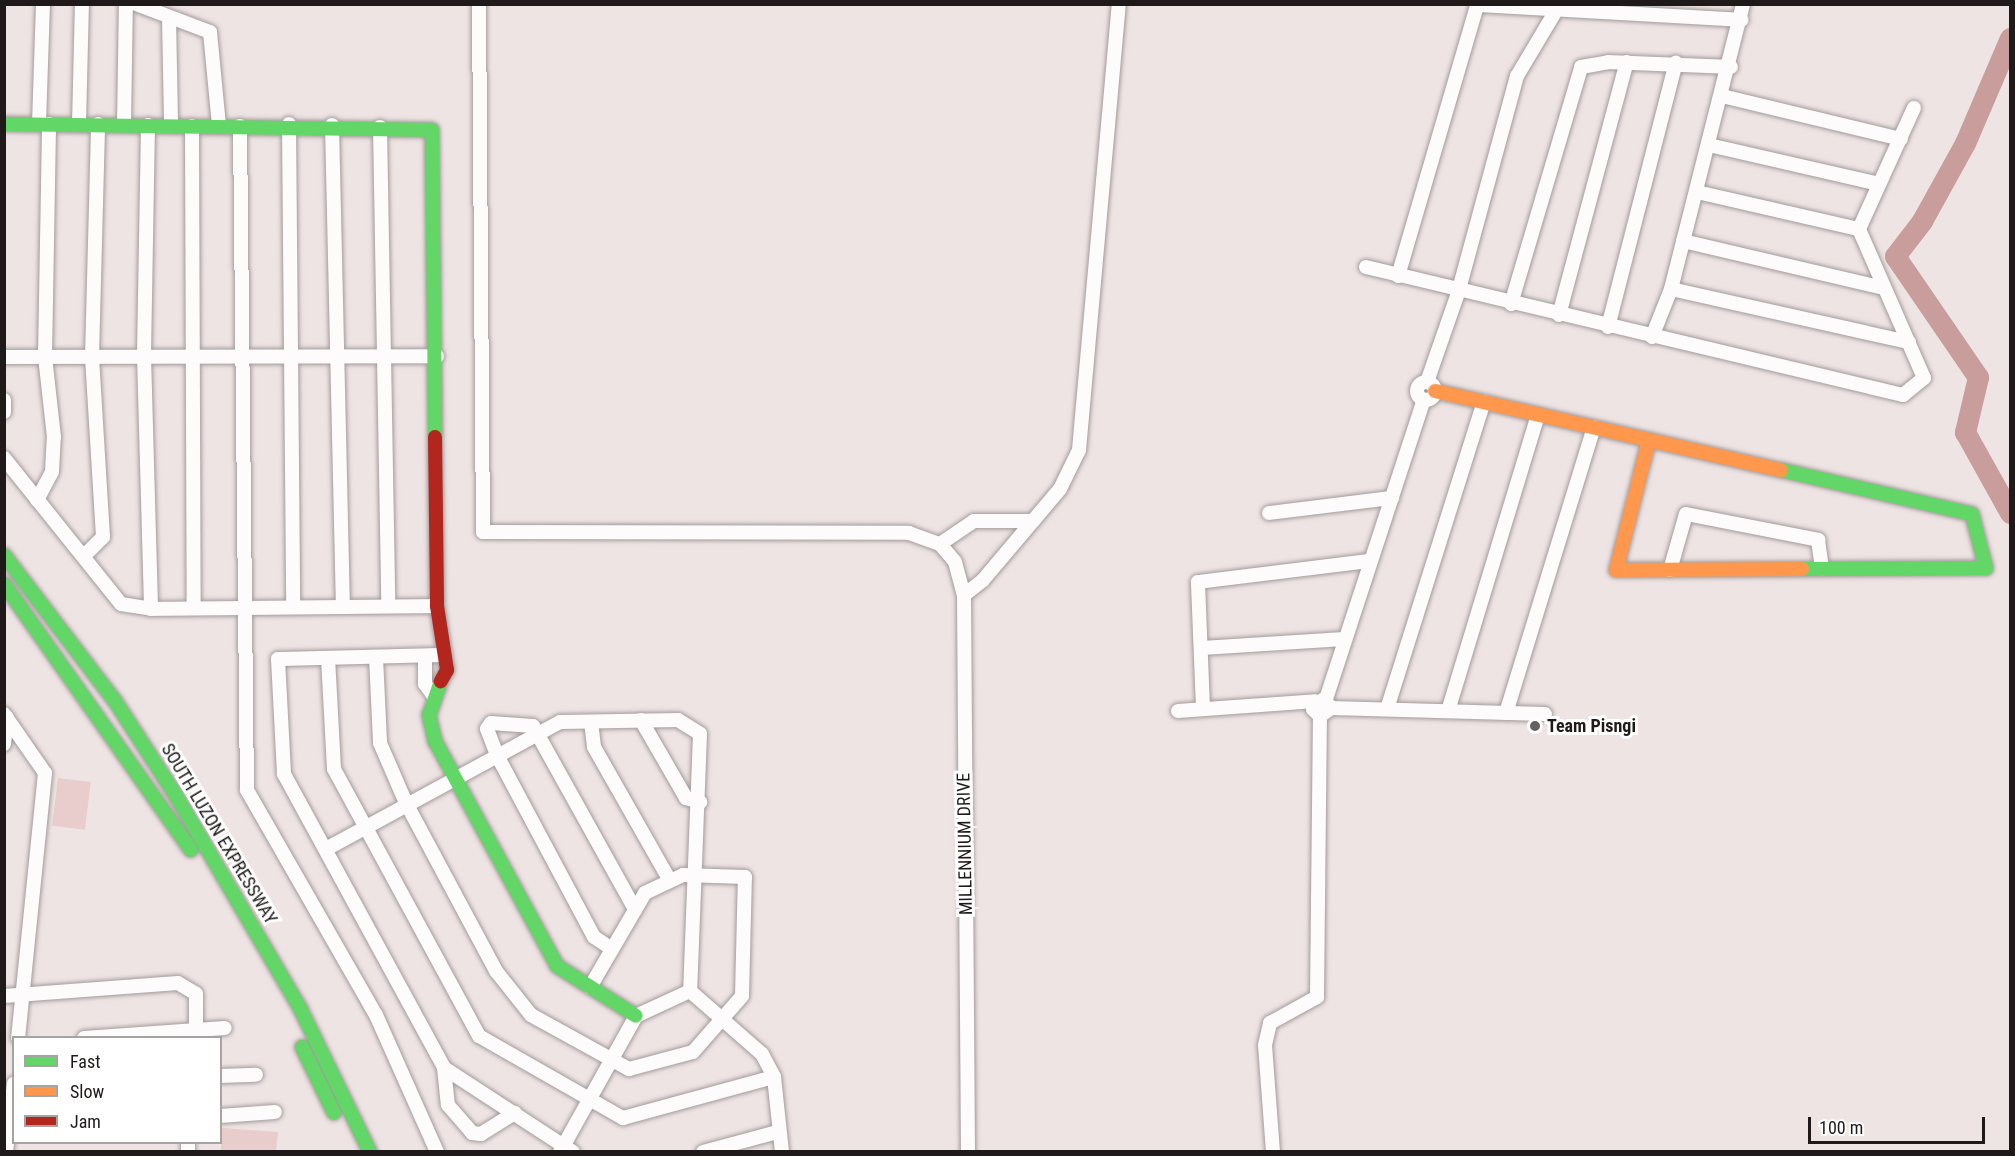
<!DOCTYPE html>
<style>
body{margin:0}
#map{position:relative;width:2015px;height:1156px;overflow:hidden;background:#efe4e4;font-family:"Roboto Condensed",sans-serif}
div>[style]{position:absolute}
.green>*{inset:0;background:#e8cdcc;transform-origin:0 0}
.river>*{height:21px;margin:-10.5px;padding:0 10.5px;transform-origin:10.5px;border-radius:10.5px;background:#c89d9c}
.roads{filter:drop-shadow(0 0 2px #a39b9b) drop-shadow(0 0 2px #a39b9b)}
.street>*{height:14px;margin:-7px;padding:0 7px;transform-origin:7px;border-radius:7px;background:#fdfbfb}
.street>.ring{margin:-7px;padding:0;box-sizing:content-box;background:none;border:14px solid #fdfbfb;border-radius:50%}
.fast>*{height:14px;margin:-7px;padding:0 7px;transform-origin:7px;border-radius:7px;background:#63d668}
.slow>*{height:14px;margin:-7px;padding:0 7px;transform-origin:7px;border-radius:7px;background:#ff974d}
.jam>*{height:14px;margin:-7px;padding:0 7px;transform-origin:7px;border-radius:7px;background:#b3261e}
.dots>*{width:16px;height:16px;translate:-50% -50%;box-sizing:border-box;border:3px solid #fff;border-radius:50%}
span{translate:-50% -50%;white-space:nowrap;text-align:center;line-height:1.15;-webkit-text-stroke:6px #fff;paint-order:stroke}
.poi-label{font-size:18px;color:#201919;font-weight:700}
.left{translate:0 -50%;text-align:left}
.street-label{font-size:18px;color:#201919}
.frame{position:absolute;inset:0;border:6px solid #201919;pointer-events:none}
.legend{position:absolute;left:12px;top:1036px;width:210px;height:108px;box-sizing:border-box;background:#fff;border:2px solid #a6a3a3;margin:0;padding:8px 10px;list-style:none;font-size:18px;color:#201919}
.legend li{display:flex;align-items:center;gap:12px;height:30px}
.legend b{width:30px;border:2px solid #a6a3a3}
.scale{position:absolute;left:1808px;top:1117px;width:177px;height:27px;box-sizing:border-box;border:3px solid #201919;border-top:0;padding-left:8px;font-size:18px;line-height:21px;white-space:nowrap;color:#201919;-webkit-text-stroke:4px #fff;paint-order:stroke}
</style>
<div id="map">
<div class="green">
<i style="left:58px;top:778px;width:33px;height:48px;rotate:7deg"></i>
<i style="clip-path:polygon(222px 1128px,278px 1132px,276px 1151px,221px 1151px)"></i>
</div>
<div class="river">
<i style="left:2010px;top:38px;width:114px;rotate:113.2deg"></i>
<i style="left:1965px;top:143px;width:89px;rotate:118.9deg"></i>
<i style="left:1922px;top:221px;width:44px;rotate:127.6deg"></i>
<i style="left:1895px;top:256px;width:147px;rotate:55.6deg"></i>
<i style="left:1978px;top:377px;width:57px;rotate:103.3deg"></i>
<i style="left:1965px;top:432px;width:93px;rotate:60.9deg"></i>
</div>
<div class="roads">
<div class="street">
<i style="left:136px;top:4px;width:79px;rotate:20.7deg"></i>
<i style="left:210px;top:32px;width:94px;rotate:84.5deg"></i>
<i style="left:479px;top:4px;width:528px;rotate:89.57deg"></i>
<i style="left:483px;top:532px;width:426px;rotate:0.1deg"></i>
<i style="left:909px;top:533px;width:33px;rotate:20deg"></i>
<i style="left:169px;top:17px;width:108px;rotate:88.9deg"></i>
<i style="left:1722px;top:96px;width:184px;rotate:13.5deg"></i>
<i style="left:39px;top:124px;width:120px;rotate:-88.1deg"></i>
<i style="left:79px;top:124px;width:120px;rotate:-88.6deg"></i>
<i style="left:289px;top:124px;width:482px;rotate:89.5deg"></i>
<i style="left:124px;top:125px;width:121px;rotate:-89.1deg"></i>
<i style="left:148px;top:125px;width:231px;rotate:91deg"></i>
<i style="left:144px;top:356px;width:253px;rotate:88.4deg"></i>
<i style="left:332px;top:125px;width:481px;rotate:88.7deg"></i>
<i style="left:192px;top:126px;width:482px;rotate:89.8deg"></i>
<i style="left:240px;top:126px;width:664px;rotate:89.4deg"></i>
<i style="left:247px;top:790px;width:259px;rotate:60.2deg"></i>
<i style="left:376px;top:1015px;width:150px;rotate:66deg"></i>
<i style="left:380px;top:127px;width:479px;rotate:89deg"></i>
<i style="left:1709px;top:145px;width:174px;rotate:12.9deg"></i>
<i style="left:1697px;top:192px;width:166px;rotate:12.9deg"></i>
<i style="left:1683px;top:241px;width:206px;rotate:13.2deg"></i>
<i style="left:1366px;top:267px;width:552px;rotate:13.41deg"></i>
<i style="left:1903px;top:395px;width:27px;rotate:-39deg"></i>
<i style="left:1924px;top:378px;width:163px;rotate:-113.6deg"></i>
<i style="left:1859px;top:229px;width:133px;rotate:-65.6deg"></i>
<i style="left:1398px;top:276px;width:282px;rotate:-73.7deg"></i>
<i style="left:1477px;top:5px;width:265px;rotate:3.2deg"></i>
<i style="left:1671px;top:289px;width:244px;rotate:12.6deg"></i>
<i style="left:1511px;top:304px;width:247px;rotate:-73.5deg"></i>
<i style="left:1581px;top:67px;width:27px;rotate:-10deg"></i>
<i style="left:1608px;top:62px;width:123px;rotate:2.3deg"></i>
<i style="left:1559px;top:315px;width:262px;rotate:-75deg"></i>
<i style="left:1608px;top:327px;width:273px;rotate:-75.6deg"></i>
<i style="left:1652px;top:337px;width:52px;rotate:-68.4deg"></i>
<i style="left:1671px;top:289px;width:294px;rotate:-75.8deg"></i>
<i style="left:4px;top:357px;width:433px;rotate:-0.1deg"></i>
<i style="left:1427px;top:382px;width:94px;rotate:-70.8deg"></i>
<i style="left:1458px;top:293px;width:225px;rotate:-74.8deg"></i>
<i style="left:1517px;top:76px;width:84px;rotate:-59.2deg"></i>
<i class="ring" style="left:1417px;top:382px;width:4px;height:4px"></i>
<i style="left:4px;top:400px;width:12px;rotate:90deg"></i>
<i style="left:4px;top:458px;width:187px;rotate:51.3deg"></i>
<i style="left:121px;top:604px;width:30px;rotate:9deg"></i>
<i style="left:151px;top:609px;width:286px;rotate:-0.6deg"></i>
<i style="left:37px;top:500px;width:32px;rotate:-62deg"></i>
<i style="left:52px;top:472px;width:35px;rotate:-87deg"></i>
<i style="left:54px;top:437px;width:81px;rotate:-96.4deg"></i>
<i style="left:45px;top:357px;width:233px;rotate:-89deg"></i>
<i style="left:1269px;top:513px;width:124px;rotate:-7deg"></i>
<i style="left:940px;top:544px;width:23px;rotate:50deg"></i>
<i style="left:955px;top:562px;width:34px;rotate:75deg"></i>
<i style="left:964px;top:595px;width:557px;rotate:89.59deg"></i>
<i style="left:940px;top:544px;width:41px;rotate:-34.1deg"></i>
<i style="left:974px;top:521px;width:59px"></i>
<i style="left:84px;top:556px;width:27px;rotate:-45deg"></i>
<i style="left:103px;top:537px;width:180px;rotate:-93.5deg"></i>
<i style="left:92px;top:357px;width:233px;rotate:-88.5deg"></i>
<i style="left:1670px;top:570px;width:58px;rotate:-74.1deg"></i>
<i style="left:1686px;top:514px;width:135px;rotate:11.1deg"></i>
<i style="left:1818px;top:540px;width:29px;rotate:82deg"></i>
<i style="left:964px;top:595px;width:24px;rotate:-38deg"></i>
<i style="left:983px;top:580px;width:119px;rotate:-49.8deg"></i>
<i style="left:1060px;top:489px;width:43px;rotate:-64deg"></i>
<i style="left:1079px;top:450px;width:448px;rotate:-84.9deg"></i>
<i style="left:1201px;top:648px;width:144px;rotate:-3.6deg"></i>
<i style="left:443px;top:655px;width:165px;rotate:178.6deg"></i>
<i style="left:278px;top:659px;width:115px;rotate:87deg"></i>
<i style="left:284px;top:774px;width:335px;rotate:61.4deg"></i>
<i style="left:444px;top:1068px;width:154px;rotate:33.1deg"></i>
<i style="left:376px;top:657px;width:86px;rotate:87.3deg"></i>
<i style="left:380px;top:743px;width:65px;rotate:66.6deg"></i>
<i style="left:406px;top:803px;width:191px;rotate:61.8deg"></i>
<i style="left:496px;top:971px;width:56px;rotate:51.5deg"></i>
<i style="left:531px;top:1015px;width:112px;rotate:28.9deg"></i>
<i style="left:629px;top:1069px;width:66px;rotate:-14.9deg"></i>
<i style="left:693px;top:1052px;width:74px;rotate:-48.8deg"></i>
<i style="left:742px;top:996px;width:119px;rotate:-88.6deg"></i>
<i style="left:745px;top:877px;width:62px;rotate:-178.2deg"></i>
<i style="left:683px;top:875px;width:42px;rotate:154.7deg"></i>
<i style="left:645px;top:893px;width:109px;rotate:120.3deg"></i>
<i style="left:425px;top:657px;width:27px;rotate:90deg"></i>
<i style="left:425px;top:684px;width:14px;rotate:54deg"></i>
<i style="left:328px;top:658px;width:111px;rotate:86.9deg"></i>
<i style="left:334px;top:769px;width:304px;rotate:61.5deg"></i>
<i style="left:479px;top:1036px;width:166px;rotate:29.7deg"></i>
<i style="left:623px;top:1118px;width:156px;rotate:-15.2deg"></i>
<i style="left:1326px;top:699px;width:315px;rotate:-71.9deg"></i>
<i style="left:1203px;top:708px;width:126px;rotate:-92.3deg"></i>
<i style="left:1198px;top:582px;width:173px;rotate:-7deg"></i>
<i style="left:1331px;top:708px;width:214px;rotate:1.6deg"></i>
<i style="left:1387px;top:709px;width:322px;rotate:-72.5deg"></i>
<i style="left:1178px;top:711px;width:138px;rotate:-4.1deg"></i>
<i style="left:1448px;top:711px;width:309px;rotate:-73.1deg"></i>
<i style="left:1506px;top:713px;width:299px;rotate:-72.9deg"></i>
<i style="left:4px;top:714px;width:72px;rotate:55.2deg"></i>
<i style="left:45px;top:773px;width:266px;rotate:95.8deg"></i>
<i style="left:641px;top:720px;width:90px;rotate:60deg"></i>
<i style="left:686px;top:798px;width:15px;rotate:16deg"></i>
<i style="left:591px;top:722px;width:25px;rotate:83deg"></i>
<i style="left:594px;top:747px;width:152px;rotate:60.4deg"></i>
<i style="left:4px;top:744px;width:27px;rotate:-84deg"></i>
<i style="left:326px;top:849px;width:266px;rotate:-28.5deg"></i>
<i style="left:560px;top:722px;width:118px;rotate:-1deg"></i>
<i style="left:678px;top:720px;width:26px;rotate:32deg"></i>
<i style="left:700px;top:734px;width:257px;rotate:92.2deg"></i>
<i style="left:690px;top:991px;width:60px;rotate:155.2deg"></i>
<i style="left:636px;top:1016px;width:156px;rotate:119.2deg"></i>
<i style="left:612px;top:949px;width:22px;rotate:-146deg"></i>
<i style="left:594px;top:937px;width:206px;rotate:-118.1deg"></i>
<i style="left:497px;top:755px;width:28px;rotate:-111deg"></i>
<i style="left:487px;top:729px;width:7px;rotate:-56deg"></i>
<i style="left:491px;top:723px;width:42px;rotate:4.1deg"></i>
<i style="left:533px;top:726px;width:210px;rotate:60.9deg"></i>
<i style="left:690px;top:991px;width:96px;rotate:41.2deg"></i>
<i style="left:762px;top:1054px;width:26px;rotate:62deg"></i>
<i style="left:774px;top:1077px;width:75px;rotate:83.9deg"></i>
<i style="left:4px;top:996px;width:174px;rotate:-4.3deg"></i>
<i style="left:178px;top:983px;width:21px;rotate:31deg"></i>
<i style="left:196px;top:994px;width:44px;rotate:90deg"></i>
<i style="left:84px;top:1038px;width:141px;rotate:-4.1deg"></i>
<i style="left:444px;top:1068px;width:37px;rotate:84deg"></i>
<i style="left:448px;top:1105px;width:37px;rotate:49deg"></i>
<i style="left:472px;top:1133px;width:9px;rotate:6deg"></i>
<i style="left:481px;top:1134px;width:40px;rotate:-32deg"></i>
<i style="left:220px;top:1076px;width:36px;rotate:-2deg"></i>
<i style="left:220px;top:1116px;width:55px;rotate:-4.2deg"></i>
<i style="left:6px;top:1152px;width:69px;rotate:-83.4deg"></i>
<i style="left:188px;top:1152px;width:10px;rotate:-90deg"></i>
<i style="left:703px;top:1152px;width:77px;rotate:-15.1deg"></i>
<i style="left:1273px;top:1152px;width:107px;rotate:-94.3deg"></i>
<i style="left:1265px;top:1045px;width:23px;rotate:-77deg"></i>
<i style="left:1270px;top:1023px;width:54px;rotate:-29deg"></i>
<i style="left:1317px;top:997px;width:281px;rotate:-89.4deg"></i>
<i style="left:1320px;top:716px;width:10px;rotate:-135deg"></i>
<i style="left:1313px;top:709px;width:15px;rotate:-42deg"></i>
<i style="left:1324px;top:699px;width:11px;rotate:52deg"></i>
<i style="left:1331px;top:708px;width:14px;rotate:144deg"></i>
</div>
<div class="fast">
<i style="left:4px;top:124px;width:428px;rotate:0.8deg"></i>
<i style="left:432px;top:130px;width:307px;rotate:89.4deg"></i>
<i style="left:1781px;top:470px;width:196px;rotate:13deg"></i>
<i style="left:1972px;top:514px;width:56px;rotate:75.5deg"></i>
<i style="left:1986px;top:568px;width:184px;rotate:179.7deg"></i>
<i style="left:4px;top:555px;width:183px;rotate:52.8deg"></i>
<i style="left:115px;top:701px;width:111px;rotate:57.2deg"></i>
<i style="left:175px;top:794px;width:248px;rotate:59.7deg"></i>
<i style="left:300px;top:1008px;width:160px;rotate:64.1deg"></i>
<i style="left:4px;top:584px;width:325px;rotate:54.9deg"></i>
<i style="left:441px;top:681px;width:36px;rotate:109deg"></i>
<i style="left:429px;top:715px;width:27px;rotate:77deg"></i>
<i style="left:435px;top:741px;width:256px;rotate:61.5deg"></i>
<i style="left:557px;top:966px;width:93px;rotate:32.3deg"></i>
<i style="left:302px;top:1047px;width:73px;rotate:64.1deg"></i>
</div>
<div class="slow">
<i style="left:1435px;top:391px;width:355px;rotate:12.9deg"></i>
<i style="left:1649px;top:440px;width:134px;rotate:104.2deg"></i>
<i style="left:1616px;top:570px;width:186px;rotate:-0.3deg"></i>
</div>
<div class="jam">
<i style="left:435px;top:437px;width:169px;rotate:89.3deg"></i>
<i style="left:437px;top:606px;width:65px;rotate:81.1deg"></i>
<i style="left:447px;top:670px;width:13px;rotate:119deg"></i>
</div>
</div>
<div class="dots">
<i style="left:1535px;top:726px;background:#686060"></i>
</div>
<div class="poi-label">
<span class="left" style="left:1547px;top:726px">Team Pisngi</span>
</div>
<div class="street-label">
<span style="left:219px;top:834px;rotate:59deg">SOUTH LUZON EXPRESSWAY</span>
<span style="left:965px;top:844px;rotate:-91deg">MILLENNIUM DRIVE</span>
</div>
<div class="frame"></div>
<ul class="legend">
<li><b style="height:8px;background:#63d668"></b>Fast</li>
<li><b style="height:8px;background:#ff974d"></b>Slow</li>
<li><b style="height:8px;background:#b3261e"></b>Jam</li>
</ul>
<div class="scale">100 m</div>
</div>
